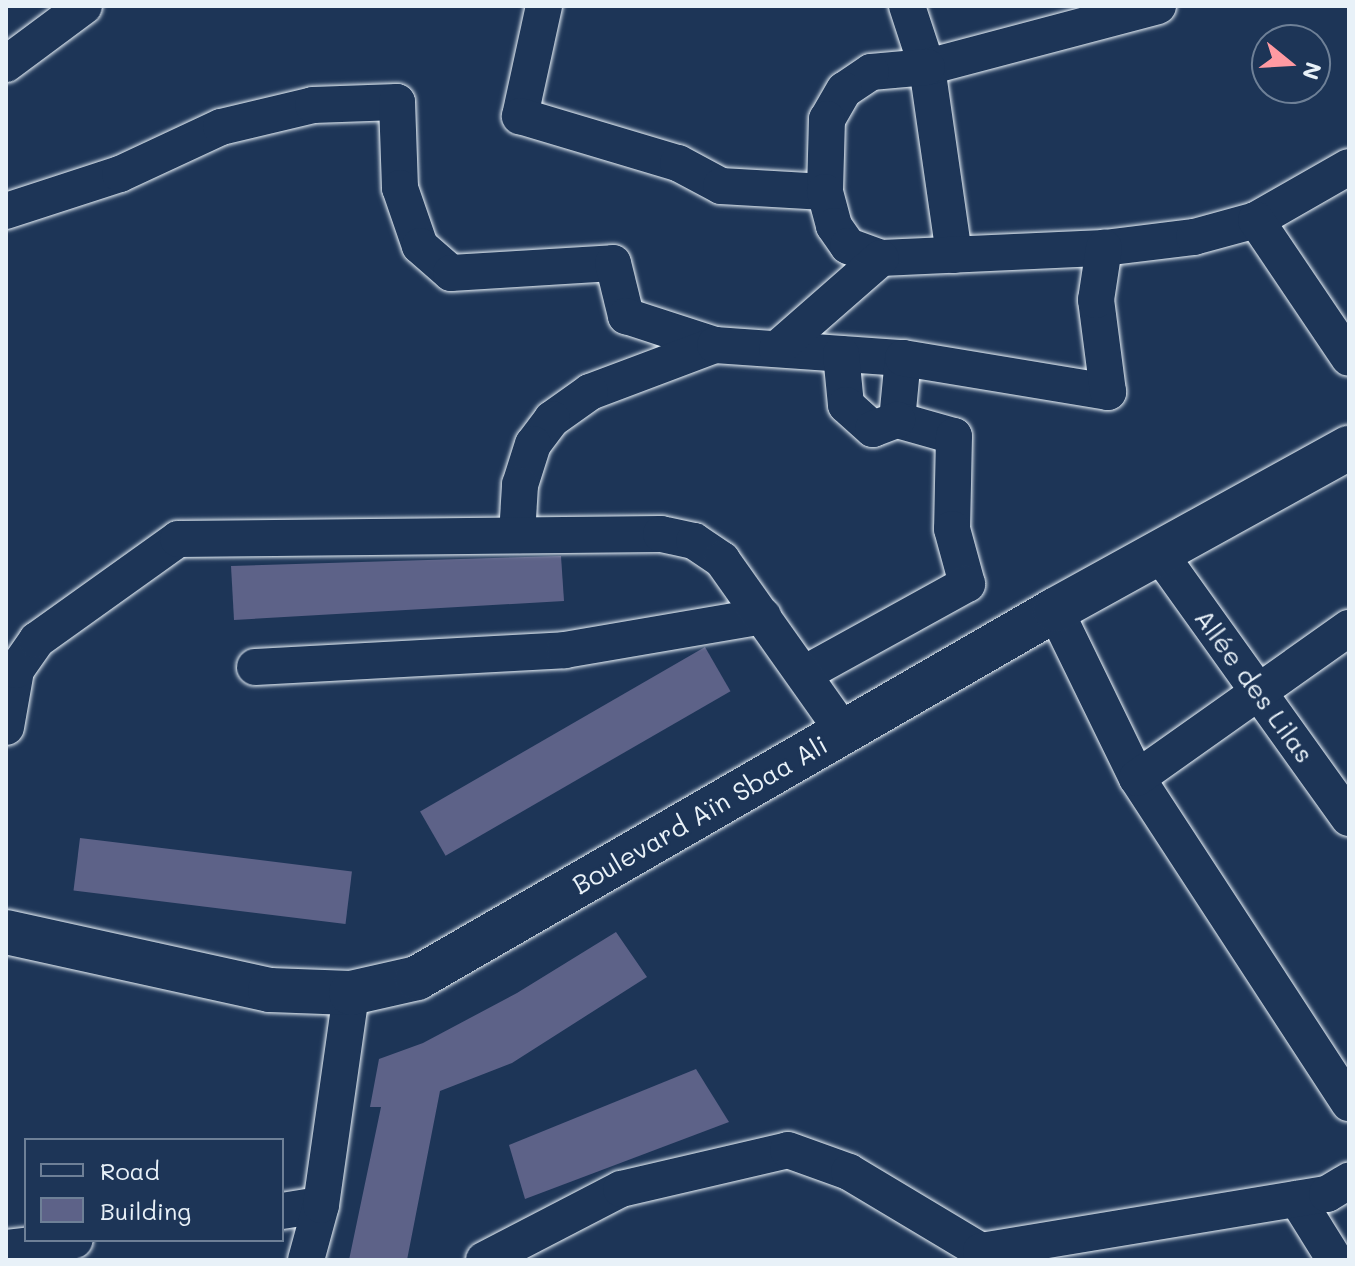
<!DOCTYPE html>
<meta charset="utf-8">
<style>
body{margin:0}
#map{position:relative;width:1355px;height:1266px;overflow:hidden;background:#1d3557;font-family:Mali,sans-serif}
div>[style]{position:absolute}
.building>*{inset:0;background:#5d6288;transform-origin:0 0}
.roads{filter:drop-shadow(0 0 2px #e8f1f8) drop-shadow(0 0 2px #e8f1f8)}
.minor>*{height:36px;margin:-18px;padding:0 18px;transform-origin:18px;border-radius:18px;background:#1d3557}
.major>*{height:44px;margin:-22px;padding:0 22px;transform-origin:22px;border-radius:22px;background:#1d3557}
span{translate:-50% -50%;white-space:nowrap;text-align:center;line-height:1.15;-webkit-text-stroke:6px #1d3557;paint-order:stroke}
.street-label{font-size:26px;color:#e8f1f8}
.frame{position:absolute;inset:0;border:8px solid #e8f1f8;pointer-events:none}
.legend{position:absolute;left:24px;top:1138px;width:260px;height:104px;box-sizing:border-box;background:#1d3557;border:2px solid #6e8097;margin:0;padding:10px 14px;list-style:none;font-size:24px;color:#e8f1f8}
.legend li{display:flex;align-items:center;gap:16px;height:40px}
.legend b{width:40px;border:2px solid #6e8097}
.north{position:absolute;left:1251px;top:24px;width:80px;height:80px;box-sizing:border-box;background:#1d3557;border:2px solid #6e8097;border-radius:50%;rotate:108deg;font-size:22px;font-weight:700;line-height:32px;text-align:center;color:#e8f1f8}
.north::after{content:'';display:block;margin:auto;width:28px;height:36px;background:#ff9aa2;clip-path:polygon(50% 0,100% 100%,50% 72%,0 100%)}
</style>
<div id="map">
<div class="building">
<i style="clip-path:polygon(561px 556px,564px 601px,234px 620px,231px 566px)"></i>
<i style="left:705px;top:647px;width:51px;height:329px;rotate:60deg"></i>
<i style="left:80px;top:838px;width:274px;height:53px;rotate:7deg"></i>
<i style="clip-path:polygon(616px 932px,647px 977px,512px 1063px,440px 1091px,407px 1260px,349px 1260px,381px 1107px,370px 1107px,379px 1059px,423px 1043px,517px 993px)"></i>
<i style="clip-path:polygon(696px 1069px,729px 1122px,525px 1199px,509px 1145px)"></i>
</div>
<div class="roads">
<div class="minor">
<i style="left:544px;top:6px;width:113px;rotate:102.3deg"></i>
<i style="left:520px;top:116px;width:165px;rotate:16.6deg"></i>
<i style="left:678px;top:163px;width:49px;rotate:28.1deg"></i>
<i style="left:721px;top:186px;width:104px;rotate:3.3deg"></i>
<i style="left:907px;top:6px;width:64px;rotate:71.8deg"></i>
<i style="left:927px;top:67px;width:190px;rotate:81.8deg"></i>
<i style="left:1158px;top:6px;width:239px;rotate:165.2deg"></i>
<i style="left:927px;top:67px;width:56px;rotate:174.9deg"></i>
<i style="left:871px;top:72px;width:32px;rotate:146deg"></i>
<i style="left:844px;top:90px;width:34px;rotate:120deg"></i>
<i style="left:827px;top:119px;width:73px;rotate:91.6deg"></i>
<i style="left:825px;top:192px;width:35px;rotate:75deg"></i>
<i style="left:834px;top:226px;width:24px;rotate:55deg"></i>
<i style="left:848px;top:246px;width:35px;rotate:20deg"></i>
<i style="left:881px;top:258px;width:223px;rotate:-2.6deg"></i>
<i style="left:1104px;top:248px;width:91px;rotate:-7deg"></i>
<i style="left:1194px;top:237px;width:64px;rotate:-15.3deg"></i>
<i style="left:1256px;top:220px;width:107px;rotate:-29.7deg"></i>
<i style="left:6px;top:64px;width:97px;rotate:-36.6deg"></i>
<i style="left:6px;top:211px;width:120px;rotate:-18deg"></i>
<i style="left:120px;top:174px;width:111px;rotate:-25deg"></i>
<i style="left:221px;top:127px;width:95px;rotate:-13.4deg"></i>
<i style="left:313px;top:105px;width:84px;rotate:-2deg"></i>
<i style="left:397px;top:102px;width:86px;rotate:88deg"></i>
<i style="left:400px;top:188px;width:61px;rotate:71deg"></i>
<i style="left:420px;top:246px;width:41px;rotate:41.1deg"></i>
<i style="left:451px;top:273px;width:162px;rotate:-3.5deg"></i>
<i style="left:613px;top:263px;width:55px;rotate:76.2deg"></i>
<i style="left:626px;top:316px;width:94px;rotate:18deg"></i>
<i style="left:715px;top:345px;width:134px;rotate:159.4deg"></i>
<i style="left:590px;top:392px;width:47px;rotate:144.6deg"></i>
<i style="left:552px;top:419px;width:31px;rotate:127deg"></i>
<i style="left:533px;top:444px;width:43px;rotate:107.6deg"></i>
<i style="left:520px;top:485px;width:50px;rotate:93.4deg"></i>
<i style="left:1256px;top:220px;width:166px;rotate:56deg"></i>
<i style="left:715px;top:345px;width:188px;rotate:4deg"></i>
<i style="left:903px;top:358px;width:62px;rotate:95.5deg"></i>
<i style="left:897px;top:420px;width:59px;rotate:15.7deg"></i>
<i style="left:954px;top:436px;width:93px;rotate:91.2deg"></i>
<i style="left:952px;top:529px;width:57px;rotate:74.7deg"></i>
<i style="left:967px;top:584px;width:186px;rotate:151.1deg"></i>
<i style="left:777px;top:349px;width:138px;rotate:-41.2deg"></i>
<i style="left:841px;top:354px;width:51px;rotate:84.4deg"></i>
<i style="left:846px;top:405px;width:36px;rotate:42deg"></i>
<i style="left:873px;top:429px;width:26px;rotate:-21deg"></i>
<i style="left:903px;top:358px;width:208px;rotate:9.4deg"></i>
<i style="left:1108px;top:392px;width:93px;rotate:-97.4deg"></i>
<i style="left:1096px;top:300px;width:53px;rotate:-81.3deg"></i>
<i style="left:1159px;top:553px;width:326px;rotate:54.4deg"></i>
<i style="left:1055px;top:610px;width:187px;rotate:64deg"></i>
<i style="left:1137px;top:778px;width:388px;rotate:56.9deg"></i>
<i style="left:255px;top:667px;width:310px;rotate:-3.1deg"></i>
<i style="left:565px;top:650px;width:201px;rotate:-9.7deg"></i>
<i style="left:6px;top:727px;width:58px;rotate:-80deg"></i>
<i style="left:16px;top:670px;width:37px;rotate:-55deg"></i>
<i style="left:37px;top:640px;width:173px;rotate:-35.6deg"></i>
<i style="left:178px;top:539px;width:483px;rotate:-0.6deg"></i>
<i style="left:661px;top:534px;width:34px;rotate:12deg"></i>
<i style="left:694px;top:541px;width:34px;rotate:34deg"></i>
<i style="left:722px;top:560px;width:211px;rotate:54.7deg"></i>
<i style="left:1137px;top:778px;width:260px;rotate:-35.3deg"></i>
<i style="left:1297px;top:1199px;width:72px;rotate:58.1deg"></i>
<i style="left:282px;top:1211px;width:39px;rotate:-9deg"></i>
<i style="left:6px;top:1248px;width:69px;rotate:-6.6deg"></i>
<i style="left:306px;top:1260px;width:57px;rotate:-74.7deg"></i>
<i style="left:321px;top:1205px;width:214px;rotate:-81.9deg"></i>
<i style="left:484px;top:1260px;width:154px;rotate:-27.4deg"></i>
<i style="left:621px;top:1189px;width:171px;rotate:-13.1deg"></i>
<i style="left:788px;top:1150px;width:65px;rotate:19.8deg"></i>
<i style="left:849px;top:1172px;width:154px;rotate:30.9deg"></i>
<i style="left:981px;top:1251px;width:351px;rotate:-9.4deg"></i>
<i style="left:1327px;top:1194px;width:26px;rotate:-31deg"></i>
</div>
<div class="major">
<i style="left:6px;top:932px;width:270px;rotate:12.4deg"></i>
<i style="left:270px;top:990px;width:81px;rotate:2.1deg"></i>
<i style="left:351px;top:993px;width:68px;rotate:-12.8deg"></i>
<i style="left:417px;top:978px;width:737px;rotate:-29.98deg"></i>
<i style="left:1055px;top:610px;width:336px;rotate:-28.9deg"></i>
</div>
</div>
<div class="street-label">
<span style="left:1254px;top:686px;rotate:54deg">Allée des Lilas</span>
<span style="left:700px;top:815px;rotate:-30deg">Boulevard Aïn Sbaa Ali</span>
</div>
<div class="frame"></div>
<ul class="legend">
<li><b style="height:10px;background:#1d3557"></b>Road</li>
<li><b style="height:22px;background:#5d6288"></b>Building</li>
</ul>
<div class="north">N</div>
</div>
